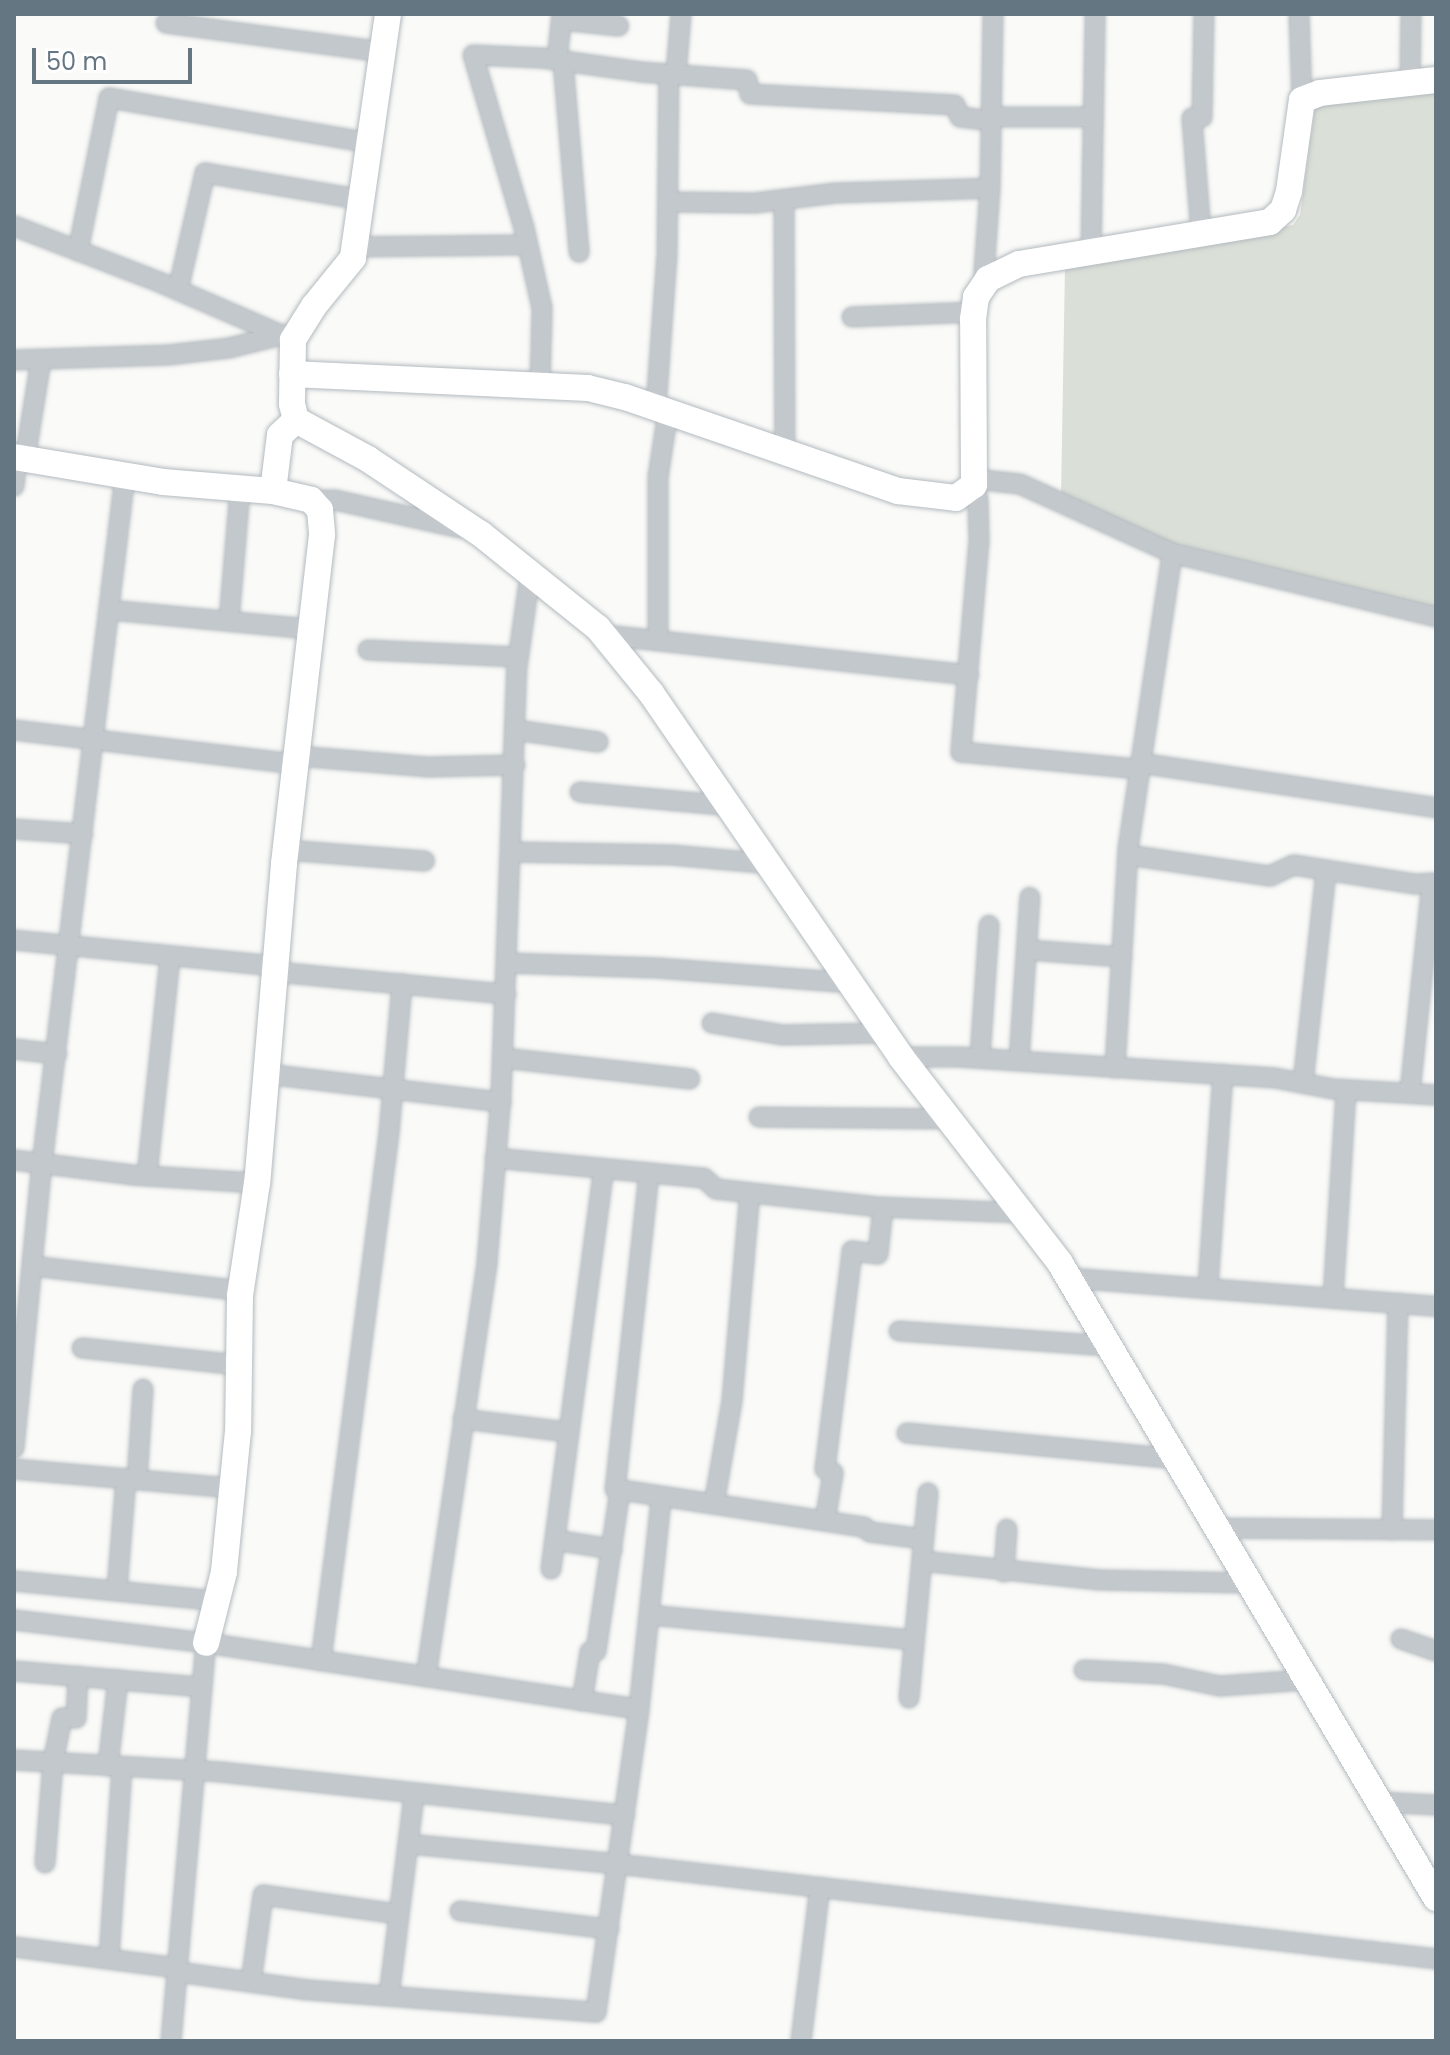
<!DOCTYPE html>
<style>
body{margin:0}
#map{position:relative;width:1450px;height:2055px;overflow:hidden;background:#fafaf8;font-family:Poppins,sans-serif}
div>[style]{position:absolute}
.green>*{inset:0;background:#dadfd7}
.roads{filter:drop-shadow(0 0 2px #b3babf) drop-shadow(0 0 2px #b3babf)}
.street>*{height:18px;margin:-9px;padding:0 9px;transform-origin:9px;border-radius:9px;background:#c3c8cc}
.secondary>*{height:26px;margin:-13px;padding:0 13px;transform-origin:13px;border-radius:13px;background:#fff}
span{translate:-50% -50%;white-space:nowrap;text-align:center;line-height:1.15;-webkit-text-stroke:8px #fff;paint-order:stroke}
.frame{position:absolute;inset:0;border:16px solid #657683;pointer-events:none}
.scale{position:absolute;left:32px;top:48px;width:160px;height:36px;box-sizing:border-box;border:4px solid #657683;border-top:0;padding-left:10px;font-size:24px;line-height:28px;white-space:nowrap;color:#657683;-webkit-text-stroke:6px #fff;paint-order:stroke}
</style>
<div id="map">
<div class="green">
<i style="clip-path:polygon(1436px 88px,1436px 609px,1166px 542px,1061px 497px,1065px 267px,1293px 225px,1300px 215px,1315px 107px)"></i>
</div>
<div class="roads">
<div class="street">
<i style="left:1299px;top:14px;width:86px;rotate:88deg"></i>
<i style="left:562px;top:20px;width:57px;rotate:6deg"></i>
<i style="left:166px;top:23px;width:220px;rotate:7.6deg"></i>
<i style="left:557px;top:60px;width:46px;rotate:-83.8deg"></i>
<i style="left:563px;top:61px;width:192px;rotate:85.2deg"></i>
<i style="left:676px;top:74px;width:60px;rotate:-85.2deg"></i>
<i style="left:1410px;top:83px;width:69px;rotate:-89.2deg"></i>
<i style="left:992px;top:117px;width:101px"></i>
<i style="left:784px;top:201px;width:252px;rotate:89.8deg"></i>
<i style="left:668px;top:202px;width:87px;rotate:0.7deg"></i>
<i style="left:755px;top:203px;width:81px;rotate:-7.1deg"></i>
<i style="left:835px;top:193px;width:155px;rotate:-1.8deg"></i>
<i style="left:14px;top:226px;width:161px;rotate:21.1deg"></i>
<i style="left:164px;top:284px;width:141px;rotate:23.5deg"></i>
<i style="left:1201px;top:233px;width:115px;rotate:-94.5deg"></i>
<i style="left:1192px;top:118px;width:10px;rotate:-6deg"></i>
<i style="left:1202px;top:117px;width:103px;rotate:-88.9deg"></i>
<i style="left:355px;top:247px;width:172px;rotate:-0.7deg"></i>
<i style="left:78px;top:251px;width:156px;rotate:-78.5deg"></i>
<i style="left:109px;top:98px;width:264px;rotate:9.8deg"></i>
<i style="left:1091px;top:252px;width:238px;rotate:-89deg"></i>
<i style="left:983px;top:286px;width:98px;rotate:-85.9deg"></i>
<i style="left:990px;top:188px;width:174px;rotate:-89deg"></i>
<i style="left:178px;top:290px;width:120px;rotate:-77deg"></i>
<i style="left:205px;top:173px;width:160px;rotate:9.7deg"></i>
<i style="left:852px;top:317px;width:122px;rotate:-2.3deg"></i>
<i style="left:14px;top:360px;width:154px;rotate:-1.9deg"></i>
<i style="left:168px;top:355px;width:61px;rotate:-6.5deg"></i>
<i style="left:229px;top:348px;width:55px;rotate:-13.8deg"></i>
<i style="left:540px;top:386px;width:78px;rotate:-88.5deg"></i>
<i style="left:542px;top:308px;width:82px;rotate:-102.7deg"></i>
<i style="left:524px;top:228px;width:180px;rotate:-106.4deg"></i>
<i style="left:473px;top:55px;width:69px;rotate:2.5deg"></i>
<i style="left:542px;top:58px;width:100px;rotate:8deg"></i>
<i style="left:641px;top:72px;width:106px;rotate:4.3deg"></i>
<i style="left:747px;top:80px;width:14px;rotate:78deg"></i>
<i style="left:750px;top:94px;width:205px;rotate:3.1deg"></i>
<i style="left:955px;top:105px;width:13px;rotate:67deg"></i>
<i style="left:960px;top:117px;width:32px;rotate:7deg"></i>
<i style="left:656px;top:408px;width:155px;rotate:-85.9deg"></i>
<i style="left:667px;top:253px;width:179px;rotate:-89.4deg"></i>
<i style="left:25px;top:459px;width:100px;rotate:-80.8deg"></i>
<i style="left:974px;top:479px;width:46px;rotate:6.2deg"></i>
<i style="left:1020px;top:484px;width:167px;rotate:24.4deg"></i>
<i style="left:1172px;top:553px;width:272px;rotate:13.6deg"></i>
<i style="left:974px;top:485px;width:16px;rotate:75deg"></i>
<i style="left:978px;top:500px;width:41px;rotate:88.6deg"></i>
<i style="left:979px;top:541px;width:212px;rotate:94.9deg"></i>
<i style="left:961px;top:752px;width:179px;rotate:5.5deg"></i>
<i style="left:14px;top:486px;width:28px;rotate:-84deg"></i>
<i style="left:311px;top:500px;width:24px"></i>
<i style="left:335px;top:500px;width:133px;rotate:12.6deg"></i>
<i style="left:109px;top:610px;width:203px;rotate:5.4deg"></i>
<i style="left:229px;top:621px;width:132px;rotate:-85.2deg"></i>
<i style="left:606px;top:635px;width:365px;rotate:6.3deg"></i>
<i style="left:658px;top:641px;width:164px;rotate:-90deg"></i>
<i style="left:658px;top:477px;width:66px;rotate:-81.3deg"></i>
<i style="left:368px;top:650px;width:150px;rotate:2.7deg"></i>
<i style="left:14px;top:730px;width:284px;rotate:6.9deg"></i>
<i style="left:516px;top:730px;width:83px;rotate:8.3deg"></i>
<i style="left:297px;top:756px;width:130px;rotate:4.8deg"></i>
<i style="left:427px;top:767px;width:88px;rotate:-1.3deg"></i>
<i style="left:1140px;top:763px;width:299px;rotate:8.6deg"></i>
<i style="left:580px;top:792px;width:152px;rotate:5.3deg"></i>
<i style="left:14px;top:829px;width:69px;rotate:4.1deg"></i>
<i style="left:286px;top:850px;width:139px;rotate:4.5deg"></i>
<i style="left:512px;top:852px;width:160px;rotate:1.1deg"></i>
<i style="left:672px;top:855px;width:98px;rotate:5.2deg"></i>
<i style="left:1128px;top:855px;width:144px;rotate:8.4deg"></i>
<i style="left:1270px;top:876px;width:26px;rotate:-25deg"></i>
<i style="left:1294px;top:865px;width:123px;rotate:8.9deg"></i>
<i style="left:1416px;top:884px;width:20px;rotate:-3deg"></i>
<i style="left:14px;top:940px;width:263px;rotate:5.7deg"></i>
<i style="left:1027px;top:950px;width:95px;rotate:4.2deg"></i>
<i style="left:507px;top:963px;width:150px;rotate:1.9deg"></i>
<i style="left:657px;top:968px;width:195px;rotate:4.4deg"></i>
<i style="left:276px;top:972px;width:231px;rotate:5.5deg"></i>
<i style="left:712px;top:1023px;width:71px;rotate:9.7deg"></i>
<i style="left:782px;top:1035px;width:103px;rotate:-1.1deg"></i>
<i style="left:14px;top:1049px;width:43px;rotate:6.6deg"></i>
<i style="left:901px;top:1057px;width:57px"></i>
<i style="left:958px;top:1057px;width:318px;rotate:3.8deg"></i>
<i style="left:1275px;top:1078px;width:60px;rotate:10.6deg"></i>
<i style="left:1334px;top:1089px;width:102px;rotate:3.4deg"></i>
<i style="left:503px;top:1058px;width:188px;rotate:6.4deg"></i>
<i style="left:980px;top:1058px;width:133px;rotate:-86.1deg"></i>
<i style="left:1019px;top:1061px;width:164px;rotate:-86.2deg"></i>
<i style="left:1115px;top:1068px;width:219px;rotate:-86.6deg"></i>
<i style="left:1128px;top:849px;width:299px;rotate:-81.5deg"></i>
<i style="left:266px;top:1074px;width:237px;rotate:6.8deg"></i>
<i style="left:1303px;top:1083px;width:214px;rotate:-83.8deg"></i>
<i style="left:1410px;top:1092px;width:210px;rotate:-84deg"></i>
<i style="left:759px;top:1117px;width:189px;rotate:0.6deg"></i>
<i style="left:495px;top:1158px;width:210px;rotate:5.5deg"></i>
<i style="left:704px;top:1178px;width:16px;rotate:43deg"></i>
<i style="left:716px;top:1189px;width:165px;rotate:6.3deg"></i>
<i style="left:880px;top:1207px;width:142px;rotate:2.4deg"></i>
<i style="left:14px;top:1160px;width:119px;rotate:7.2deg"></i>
<i style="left:132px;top:1175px;width:125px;rotate:3.7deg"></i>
<i style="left:649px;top:1173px;width:318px;rotate:96.1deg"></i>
<i style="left:615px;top:1489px;width:252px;rotate:8.7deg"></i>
<i style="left:864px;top:1527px;width:8px;rotate:40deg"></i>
<i style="left:870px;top:1532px;width:54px;rotate:7.4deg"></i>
<i style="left:147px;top:1176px;width:221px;rotate:-84deg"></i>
<i style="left:32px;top:1266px;width:210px;rotate:6.8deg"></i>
<i style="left:1069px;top:1278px;width:368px;rotate:4.4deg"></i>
<i style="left:1208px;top:1287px;width:213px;rotate:-86deg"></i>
<i style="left:1333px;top:1298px;width:208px;rotate:-86.4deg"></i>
<i style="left:899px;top:1331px;width:212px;rotate:4.1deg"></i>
<i style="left:82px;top:1348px;width:158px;rotate:6.2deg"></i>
<i style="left:463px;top:1419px;width:105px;rotate:7.1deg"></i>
<i style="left:907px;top:1433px;width:270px;rotate:5.5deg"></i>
<i style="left:14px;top:1448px;width:285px;rotate:-84.4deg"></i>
<i style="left:42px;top:1164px;width:694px;rotate:-83.13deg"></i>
<i style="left:14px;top:1469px;width:219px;rotate:5deg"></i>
<i style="left:137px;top:1480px;width:91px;rotate:-86.2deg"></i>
<i style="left:714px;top:1504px;width:105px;rotate:-80.1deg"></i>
<i style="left:732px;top:1401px;width:209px;rotate:-85.1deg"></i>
<i style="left:825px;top:1521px;width:49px;rotate:-80.5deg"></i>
<i style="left:833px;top:1473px;width:9px;rotate:-153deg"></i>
<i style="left:825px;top:1469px;width:220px;rotate:-82.9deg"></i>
<i style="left:852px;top:1251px;width:26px;rotate:7deg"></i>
<i style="left:878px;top:1254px;width:47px;rotate:-83.9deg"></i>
<i style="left:1216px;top:1528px;width:220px;rotate:0.5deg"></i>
<i style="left:1392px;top:1530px;width:227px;rotate:-88.5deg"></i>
<i style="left:555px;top:1540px;width:58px;rotate:9deg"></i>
<i style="left:922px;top:1561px;width:179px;rotate:6.1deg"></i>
<i style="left:1100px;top:1580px;width:148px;rotate:1.2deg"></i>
<i style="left:551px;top:1569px;width:403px;rotate:-82.5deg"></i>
<i style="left:1004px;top:1572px;width:43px;rotate:-86deg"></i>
<i style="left:14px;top:1581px;width:204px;rotate:5.6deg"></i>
<i style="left:117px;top:1590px;width:111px;rotate:-85.4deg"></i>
<i style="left:649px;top:1615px;width:266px;rotate:5.4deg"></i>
<i style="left:14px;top:1620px;width:193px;rotate:6.8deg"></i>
<i style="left:206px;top:1643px;width:438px;rotate:8.7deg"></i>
<i style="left:1401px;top:1639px;width:37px;rotate:19deg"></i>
<i style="left:321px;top:1661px;width:532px;rotate:-82.66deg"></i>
<i style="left:389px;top:1133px;width:150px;rotate:-85deg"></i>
<i style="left:1084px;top:1670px;width:79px;rotate:2.9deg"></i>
<i style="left:1163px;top:1674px;width:58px;rotate:11.9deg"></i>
<i style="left:1220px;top:1686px;width:86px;rotate:-4deg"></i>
<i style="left:14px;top:1671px;width:189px;rotate:4.9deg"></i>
<i style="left:426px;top:1677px;width:418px;rotate:-81.6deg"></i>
<i style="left:487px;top:1263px;width:168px;rotate:-85.2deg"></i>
<i style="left:501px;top:1096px;width:429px;rotate:-87.9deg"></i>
<i style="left:517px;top:667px;width:94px;rotate:-82deg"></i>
<i style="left:909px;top:1698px;width:206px;rotate:-84.7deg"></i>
<i style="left:582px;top:1701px;width:50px;rotate:-80.7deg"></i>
<i style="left:590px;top:1652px;width:6px;rotate:-9deg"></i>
<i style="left:596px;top:1651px;width:163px;rotate:-81.5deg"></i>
<i style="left:14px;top:1760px;width:206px;rotate:3.3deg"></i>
<i style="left:220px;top:1772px;width:407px;rotate:6.1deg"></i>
<i style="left:108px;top:1766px;width:87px;rotate:-83.4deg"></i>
<i style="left:1379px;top:1802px;width:57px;rotate:3deg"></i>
<i style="left:408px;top:1844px;width:211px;rotate:5.4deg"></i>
<i style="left:618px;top:1864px;width:823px;rotate:6.62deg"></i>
<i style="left:45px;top:1863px;width:101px;rotate:-85.5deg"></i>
<i style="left:53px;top:1762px;width:45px;rotate:-78.4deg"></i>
<i style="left:62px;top:1718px;width:14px"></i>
<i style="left:76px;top:1718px;width:42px;rotate:-87.3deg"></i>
<i style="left:460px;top:1911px;width:150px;rotate:6.9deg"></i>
<i style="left:14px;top:1947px;width:165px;rotate:7.3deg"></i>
<i style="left:109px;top:1958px;width:191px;rotate:-86.1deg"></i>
<i style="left:178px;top:1972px;width:131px;rotate:7.9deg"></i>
<i style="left:308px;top:1990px;width:289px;rotate:4.4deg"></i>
<i style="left:596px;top:2012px;width:306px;rotate:-81.9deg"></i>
<i style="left:639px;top:1709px;width:211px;rotate:-84deg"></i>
<i style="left:251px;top:1982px;width:88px;rotate:-82.1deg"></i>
<i style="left:263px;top:1895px;width:137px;rotate:8deg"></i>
<i style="left:389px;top:1996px;width:204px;rotate:-82.9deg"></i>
<i style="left:171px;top:2041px;width:400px;rotate:-85deg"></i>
<i style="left:801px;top:2041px;width:155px;rotate:-83deg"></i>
</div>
<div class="secondary">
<i style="left:388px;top:14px;width:246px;rotate:98.2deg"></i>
<i style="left:353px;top:258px;width:62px;rotate:129.1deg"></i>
<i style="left:314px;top:306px;width:40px;rotate:122deg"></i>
<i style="left:293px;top:340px;width:64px;rotate:90.9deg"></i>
<i style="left:292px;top:404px;width:16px;rotate:76deg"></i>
<i style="left:296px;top:420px;width:82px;rotate:28.4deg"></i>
<i style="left:368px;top:459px;width:136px;rotate:33.6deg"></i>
<i style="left:481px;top:534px;width:150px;rotate:38.8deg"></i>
<i style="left:598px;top:628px;width:84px;rotate:50.8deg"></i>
<i style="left:651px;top:693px;width:442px;rotate:55.5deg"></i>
<i style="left:901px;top:1057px;width:260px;rotate:52.3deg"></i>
<i style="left:1060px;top:1263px;width:738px;rotate:59.37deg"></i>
<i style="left:292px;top:374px;width:296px;rotate:2.7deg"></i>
<i style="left:588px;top:388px;width:38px;rotate:14deg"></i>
<i style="left:625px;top:397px;width:289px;rotate:19deg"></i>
<i style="left:898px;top:491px;width:58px;rotate:6.9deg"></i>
<i style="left:956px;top:498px;width:22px;rotate:-36deg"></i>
<i style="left:974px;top:485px;width:166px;rotate:-90.3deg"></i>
<i style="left:973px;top:319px;width:22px;rotate:-82deg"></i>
<i style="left:976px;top:297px;width:22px;rotate:-56deg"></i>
<i style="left:988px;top:279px;width:34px;rotate:-26deg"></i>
<i style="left:1019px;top:264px;width:254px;rotate:-9.5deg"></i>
<i style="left:1270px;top:222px;width:18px;rotate:-43deg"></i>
<i style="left:1283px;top:210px;width:20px;rotate:-72deg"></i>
<i style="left:1289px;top:191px;width:92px;rotate:-81.9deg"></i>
<i style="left:1302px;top:100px;width:19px;rotate:-21deg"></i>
<i style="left:1320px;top:93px;width:117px;rotate:-6.4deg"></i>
<i style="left:14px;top:457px;width:151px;rotate:9.5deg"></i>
<i style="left:163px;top:482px;width:110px;rotate:4.7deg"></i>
<i style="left:273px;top:491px;width:39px;rotate:13deg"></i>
<i style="left:311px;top:500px;width:13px;rotate:48deg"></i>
<i style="left:320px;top:510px;width:25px;rotate:85deg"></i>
<i style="left:322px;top:535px;width:331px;rotate:96.6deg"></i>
<i style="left:284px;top:864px;width:320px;rotate:94.8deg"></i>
<i style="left:257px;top:1183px;width:114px;rotate:98.6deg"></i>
<i style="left:240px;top:1296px;width:135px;rotate:90.8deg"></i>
<i style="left:238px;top:1431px;width:142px;rotate:95.7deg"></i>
<i style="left:224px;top:1572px;width:73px;rotate:104.2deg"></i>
<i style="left:273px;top:491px;width:56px;rotate:-82.9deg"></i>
<i style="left:280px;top:435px;width:22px;rotate:-43deg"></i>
</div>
</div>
<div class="frame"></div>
<div class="scale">50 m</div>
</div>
